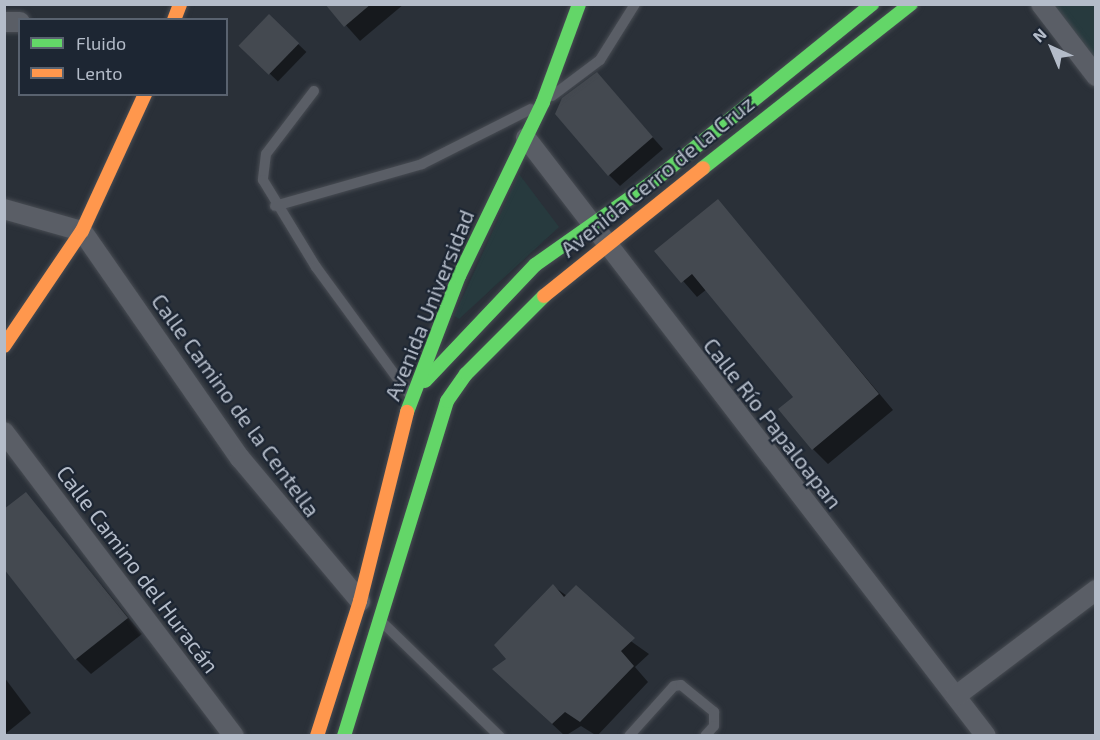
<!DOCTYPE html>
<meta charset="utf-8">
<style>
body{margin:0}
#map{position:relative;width:1100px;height:740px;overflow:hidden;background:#2a3038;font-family:"Exo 2",sans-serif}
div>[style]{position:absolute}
.green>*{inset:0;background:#273a3e}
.shadow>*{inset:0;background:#0007;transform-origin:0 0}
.building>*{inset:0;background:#444950;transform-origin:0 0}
.roads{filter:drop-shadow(0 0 2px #484c53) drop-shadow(0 0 2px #484c53)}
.lane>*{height:10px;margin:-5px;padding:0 5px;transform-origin:5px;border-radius:5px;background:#5a5e66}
.street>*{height:20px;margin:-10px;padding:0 10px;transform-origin:10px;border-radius:10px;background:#5a5e66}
.fast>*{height:14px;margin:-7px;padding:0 7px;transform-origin:7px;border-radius:7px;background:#63d668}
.slow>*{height:14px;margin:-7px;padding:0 7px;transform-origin:7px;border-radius:7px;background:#ff974d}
span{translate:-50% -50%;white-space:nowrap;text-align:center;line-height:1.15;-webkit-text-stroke:4.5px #1d2633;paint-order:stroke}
.street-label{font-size:22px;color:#b4bcc9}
.frame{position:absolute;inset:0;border:6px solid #b4bcc9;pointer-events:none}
.legend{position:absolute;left:18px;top:18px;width:210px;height:78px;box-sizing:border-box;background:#1d2633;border:2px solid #59626f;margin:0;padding:8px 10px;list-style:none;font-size:18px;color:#b4bcc9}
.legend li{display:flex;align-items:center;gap:12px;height:30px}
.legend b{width:30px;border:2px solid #59626f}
.north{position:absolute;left:1022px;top:18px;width:60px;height:60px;-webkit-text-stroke:4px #1d2633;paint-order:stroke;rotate:316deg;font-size:16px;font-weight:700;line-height:24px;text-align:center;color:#b4bcc9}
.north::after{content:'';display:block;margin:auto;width:21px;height:27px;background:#b4bcc9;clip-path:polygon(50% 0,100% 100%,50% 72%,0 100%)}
</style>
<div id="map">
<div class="green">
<i style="clip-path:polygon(1052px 5px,1095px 5px,1095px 60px)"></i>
<i style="clip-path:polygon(519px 174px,559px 227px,459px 319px,454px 316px)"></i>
</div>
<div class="shadow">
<i style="clip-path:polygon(327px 4px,404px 4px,360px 41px)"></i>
<i style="left:269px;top:16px;width:52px;height:41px;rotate:44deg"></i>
<i style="clip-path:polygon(597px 74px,663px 149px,620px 186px,609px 175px)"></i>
<i style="clip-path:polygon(718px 201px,893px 410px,828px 464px,813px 449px,795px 397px,707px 289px,697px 297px,657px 251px)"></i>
<i style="clip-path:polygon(26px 494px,142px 634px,91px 674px,76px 659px)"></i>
<i style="clip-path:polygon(553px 586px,649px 654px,635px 667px,648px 682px,597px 736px,581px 726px,565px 736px,509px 684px,508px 659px)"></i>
<i style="clip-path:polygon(4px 677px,31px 713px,4px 735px)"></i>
</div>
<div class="building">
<i style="clip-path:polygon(325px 4px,371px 4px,344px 27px)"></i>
<i style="left:269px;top:14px;width:42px;height:44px;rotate:44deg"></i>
<i style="clip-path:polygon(597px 72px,653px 137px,608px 176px,555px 114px,562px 98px)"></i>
<i style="clip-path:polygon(718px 199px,879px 394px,812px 450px,778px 409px,793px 397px,692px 274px,681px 283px,654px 251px)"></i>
<i style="clip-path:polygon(26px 492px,128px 618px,75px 660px,4px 569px,4px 509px)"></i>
<i style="clip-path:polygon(553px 584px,564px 597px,576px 585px,635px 638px,621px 651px,634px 666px,580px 722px,565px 712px,552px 724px,492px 669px,506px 659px,494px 645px)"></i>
</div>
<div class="roads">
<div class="lane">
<i style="left:314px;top:91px;width:79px;rotate:127.3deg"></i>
<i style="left:266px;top:154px;width:26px;rotate:97deg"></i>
<i style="left:263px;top:180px;width:102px;rotate:58.7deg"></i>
<i style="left:316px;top:267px;width:157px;rotate:53.8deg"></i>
<i style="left:552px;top:96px;width:60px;rotate:-36.9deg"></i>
<i style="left:600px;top:60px;width:66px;rotate:-58deg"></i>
<i style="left:275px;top:206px;width:153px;rotate:-15.9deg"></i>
<i style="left:422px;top:164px;width:122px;rotate:-26.8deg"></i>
<i style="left:383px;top:623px;width:162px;rotate:44.2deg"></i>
<i style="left:629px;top:736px;width:67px;rotate:-48deg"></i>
<i style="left:674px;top:686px;width:7px;rotate:-8deg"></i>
<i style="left:681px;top:685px;width:43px;rotate:39.3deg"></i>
<i style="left:714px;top:712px;width:14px;rotate:90deg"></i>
<i style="left:714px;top:726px;width:13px;rotate:132deg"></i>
</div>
<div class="street">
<i style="left:1041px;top:4px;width:91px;rotate:52.6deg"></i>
<i style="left:4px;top:22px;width:16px"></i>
<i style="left:526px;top:138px;width:754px;rotate:52.43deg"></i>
<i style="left:4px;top:209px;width:81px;rotate:15.8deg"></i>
<i style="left:82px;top:231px;width:277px;rotate:55.2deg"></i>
<i style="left:240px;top:458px;width:187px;rotate:50deg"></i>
<i style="left:4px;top:432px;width:381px;rotate:52.9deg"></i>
<i style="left:956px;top:696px;width:176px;rotate:-37.1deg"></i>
</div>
<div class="fast">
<i style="left:703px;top:168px;width:265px;rotate:-38.3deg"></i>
<i style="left:425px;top:381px;width:160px;rotate:-46.5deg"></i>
<i style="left:535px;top:265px;width:141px;rotate:-35.2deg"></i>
<i style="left:650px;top:184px;width:286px;rotate:-39deg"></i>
<i style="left:407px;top:412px;width:146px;rotate:-69.1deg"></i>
<i style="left:459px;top:276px;width:193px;rotate:-64.2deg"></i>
<i style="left:543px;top:102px;width:104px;rotate:-69.8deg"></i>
<i style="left:344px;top:736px;width:350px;rotate:-72.9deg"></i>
<i style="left:447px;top:401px;width:33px;rotate:-55deg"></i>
<i style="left:466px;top:374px;width:110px;rotate:-45deg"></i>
</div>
<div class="slow">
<i style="left:174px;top:20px;width:17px;rotate:-69deg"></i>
<i style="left:544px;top:296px;width:204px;rotate:-38.8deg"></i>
<i style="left:4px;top:346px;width:139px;rotate:-55.9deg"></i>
<i style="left:82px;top:231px;width:151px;rotate:-65.3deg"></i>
<i style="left:317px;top:736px;width:142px;rotate:-72.3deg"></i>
<i style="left:360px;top:601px;width:195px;rotate:-76deg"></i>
</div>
</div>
<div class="street-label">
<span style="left:657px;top:176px;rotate:-39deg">Avenida Cerro de la Cruz</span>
<span style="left:429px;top:305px;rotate:-68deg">Avenida Universidad</span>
<span style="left:236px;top:405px;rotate:54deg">Calle Camino de la Centella</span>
<span style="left:773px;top:423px;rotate:52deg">Calle Río Papaloapan</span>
<span style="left:138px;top:569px;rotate:53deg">Calle Camino del Huracán</span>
</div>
<div class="frame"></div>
<ul class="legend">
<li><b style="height:8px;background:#63d668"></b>Fluido</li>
<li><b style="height:8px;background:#ff974d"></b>Lento</li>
</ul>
<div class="north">N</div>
</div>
